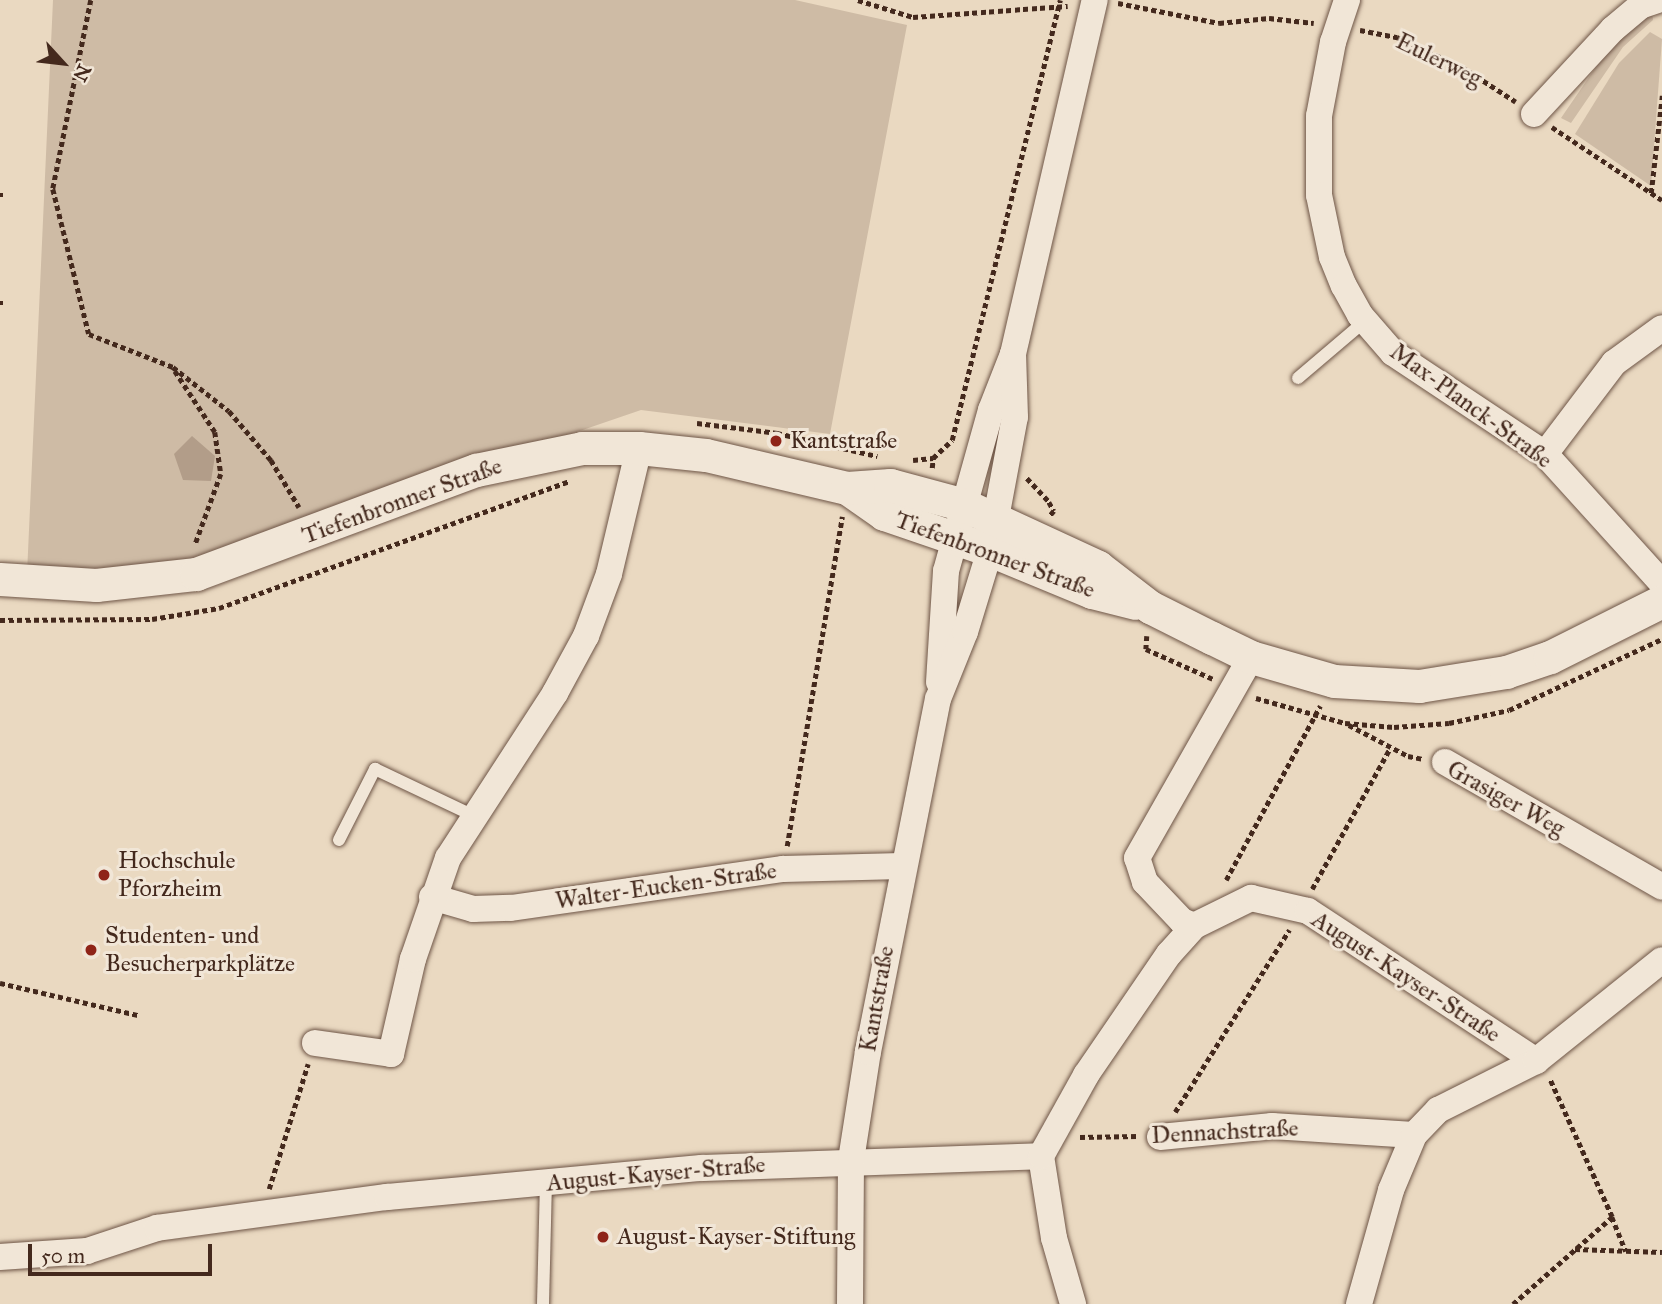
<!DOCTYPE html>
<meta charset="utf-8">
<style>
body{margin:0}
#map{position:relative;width:1662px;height:1304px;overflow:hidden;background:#ead9c1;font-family:"IM FELL Great Primer",serif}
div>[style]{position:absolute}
.green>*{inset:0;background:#cebba5}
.water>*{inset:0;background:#b29d89}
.path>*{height:4.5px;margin-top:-2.25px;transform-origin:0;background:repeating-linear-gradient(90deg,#44291d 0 5px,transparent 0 8.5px)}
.roads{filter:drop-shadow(0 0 2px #6e5546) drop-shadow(0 0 2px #6e5546)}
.service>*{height:12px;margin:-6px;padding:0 6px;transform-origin:6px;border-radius:6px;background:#f1e6d7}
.minor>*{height:26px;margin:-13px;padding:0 13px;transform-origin:13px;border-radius:13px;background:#f1e6d7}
.tertiary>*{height:33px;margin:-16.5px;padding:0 16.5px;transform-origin:16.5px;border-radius:16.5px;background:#f1e6d7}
.dots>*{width:19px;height:19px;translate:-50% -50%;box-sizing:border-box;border:4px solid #f1e6d7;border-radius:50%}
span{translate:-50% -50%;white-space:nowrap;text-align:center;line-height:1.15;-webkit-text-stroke:6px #f1e6d7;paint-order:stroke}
.street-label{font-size:24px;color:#44291d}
.poi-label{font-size:24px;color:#44291d}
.left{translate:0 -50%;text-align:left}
.north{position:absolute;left:28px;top:28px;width:70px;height:70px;-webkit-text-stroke:5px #f1e6d7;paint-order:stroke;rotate:117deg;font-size:19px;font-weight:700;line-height:28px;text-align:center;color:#44291d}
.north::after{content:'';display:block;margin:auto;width:24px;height:32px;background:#44291d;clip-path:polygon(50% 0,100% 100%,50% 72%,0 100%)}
.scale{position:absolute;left:28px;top:1244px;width:184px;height:32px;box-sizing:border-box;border:4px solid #44291d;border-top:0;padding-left:9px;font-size:21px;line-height:24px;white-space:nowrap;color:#44291d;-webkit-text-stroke:5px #f1e6d7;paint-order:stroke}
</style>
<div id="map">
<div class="green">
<i style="clip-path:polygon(53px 0,795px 0,907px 25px,830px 434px,641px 410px,192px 564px,27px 574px)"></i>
<i style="clip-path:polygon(1652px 11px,1653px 20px,1623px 47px,1571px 123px,1561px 118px,1609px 48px)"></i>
<i style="clip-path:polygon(1650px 32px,1662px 39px,1651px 186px,1575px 134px,1619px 63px)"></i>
</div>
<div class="water">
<i style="clip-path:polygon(192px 436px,215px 456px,211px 481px,183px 480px,174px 454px)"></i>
</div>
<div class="path">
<i style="left:91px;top:0;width:193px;rotate:101.4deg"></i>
<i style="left:53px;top:189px;width:149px;rotate:76.1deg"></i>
<i style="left:89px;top:334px;width:90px;rotate:21.4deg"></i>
<i style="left:173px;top:367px;width:71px;rotate:38.2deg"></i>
<i style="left:229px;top:411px;width:65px;rotate:49.4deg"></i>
<i style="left:271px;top:460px;width:55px;rotate:59.2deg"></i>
<i style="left:858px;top:0;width:58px;rotate:17.2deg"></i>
<i style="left:913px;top:17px;width:155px;rotate:-4.1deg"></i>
<i style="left:1118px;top:3px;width:103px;rotate:11.2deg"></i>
<i style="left:1219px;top:23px;width:50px;rotate:-5.7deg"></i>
<i style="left:1269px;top:18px;width:45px;rotate:6.3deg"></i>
<i style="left:1360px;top:30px;width:38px;rotate:11deg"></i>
<i style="left:1397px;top:37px;width:72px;rotate:24.8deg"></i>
<i style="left:1462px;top:67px;width:64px;rotate:32.9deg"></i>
<i style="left:1552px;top:127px;width:132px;rotate:33.6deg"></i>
<i style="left:1651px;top:193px;width:98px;rotate:-83.5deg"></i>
<i style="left:0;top:195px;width:3px"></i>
<i style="left:0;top:303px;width:3px"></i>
<i style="left:175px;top:371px;width:73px;rotate:56.7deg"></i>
<i style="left:215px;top:432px;width:42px;rotate:81.9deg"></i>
<i style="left:221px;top:474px;width:76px;rotate:110.1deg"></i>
<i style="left:697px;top:423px;width:81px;rotate:7.1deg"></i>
<i style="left:777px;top:433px;width:103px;rotate:13deg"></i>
<i style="left:913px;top:460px;width:20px;rotate:-6deg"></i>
<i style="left:932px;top:468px;width:10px;rotate:-84deg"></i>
<i style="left:933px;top:458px;width:26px;rotate:-43deg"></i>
<i style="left:952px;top:440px;width:453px;rotate:-76.2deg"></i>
<i style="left:1027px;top:478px;width:33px;rotate:47deg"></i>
<i style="left:1049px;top:502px;width:10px;rotate:61deg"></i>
<i style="left:1054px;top:511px;width:6px;rotate:129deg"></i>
<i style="left:0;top:620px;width:152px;rotate:-0.4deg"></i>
<i style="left:152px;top:619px;width:68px;rotate:-9.3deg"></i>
<i style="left:219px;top:608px;width:371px;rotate:-19.9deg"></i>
<i style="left:1147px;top:636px;width:13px;rotate:94deg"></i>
<i style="left:1146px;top:649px;width:73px;rotate:24.1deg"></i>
<i style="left:1256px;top:698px;width:92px;rotate:15.7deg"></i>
<i style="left:1345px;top:723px;width:49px;rotate:4.7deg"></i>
<i style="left:1394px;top:727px;width:55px;rotate:-4.2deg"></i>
<i style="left:1449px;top:723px;width:61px;rotate:-12.2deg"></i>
<i style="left:1509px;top:710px;width:169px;rotate:-24.9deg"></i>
<i style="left:1349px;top:725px;width:67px;rotate:27.7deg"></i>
<i style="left:1408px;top:756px;width:15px;rotate:11deg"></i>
<i style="left:787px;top:846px;width:334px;rotate:-80.5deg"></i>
<i style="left:1226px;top:880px;width:198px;rotate:-61.6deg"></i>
<i style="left:1312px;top:889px;width:161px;rotate:-61deg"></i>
<i style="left:0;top:983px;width:142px;rotate:13.1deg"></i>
<i style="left:1175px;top:1112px;width:215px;rotate:-57.9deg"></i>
<i style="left:1080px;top:1137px;width:58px;rotate:-1deg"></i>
<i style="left:269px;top:1189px;width:131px;rotate:-72.7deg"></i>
<i style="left:1612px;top:1217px;width:37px;rotate:68deg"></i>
<i style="left:1575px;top:1249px;width:87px;rotate:2deg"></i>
<i style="left:1513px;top:1304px;width:132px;rotate:-41.3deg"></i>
<i style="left:1612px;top:1217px;width:150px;rotate:-114.3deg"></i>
</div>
<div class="roads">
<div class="service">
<i style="left:1298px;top:378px;width:88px;rotate:-40.4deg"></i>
<i style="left:339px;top:840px;width:80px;rotate:-63.1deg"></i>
<i style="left:375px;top:769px;width:107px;rotate:25.4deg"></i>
<i style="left:543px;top:1304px;width:121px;rotate:-88.6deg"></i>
</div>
<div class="minor">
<i style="left:1347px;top:0;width:44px;rotate:108.4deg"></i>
<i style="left:1333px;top:42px;width:75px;rotate:100.7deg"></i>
<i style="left:1319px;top:116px;width:79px;rotate:90deg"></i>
<i style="left:1319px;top:195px;width:63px;rotate:78.2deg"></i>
<i style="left:1332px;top:257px;width:31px;rotate:68deg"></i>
<i style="left:1344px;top:286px;width:33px;rotate:61deg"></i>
<i style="left:1360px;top:315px;width:50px;rotate:49deg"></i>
<i style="left:1393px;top:353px;width:182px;rotate:33.6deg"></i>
<i style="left:1545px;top:454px;width:174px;rotate:47.8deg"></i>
<i style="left:1534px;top:114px;width:116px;rotate:-47.1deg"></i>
<i style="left:1613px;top:29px;width:35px;rotate:-40deg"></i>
<i style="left:1640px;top:6px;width:18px;rotate:-19deg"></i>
<i style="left:1545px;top:454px;width:114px;rotate:-52.8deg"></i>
<i style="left:1614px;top:363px;width:59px;rotate:-36.1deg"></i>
<i style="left:939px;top:682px;width:111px;rotate:-86.4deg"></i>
<i style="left:946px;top:571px;width:167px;rotate:-74.4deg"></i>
<i style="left:991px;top:410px;width:60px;rotate:-68.6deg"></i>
<i style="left:1013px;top:354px;width:363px;rotate:-77deg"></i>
<i style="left:1445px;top:762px;width:250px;rotate:29.9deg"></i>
<i style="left:432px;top:897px;width:43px;rotate:16.3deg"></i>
<i style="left:473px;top:909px;width:38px;rotate:-2deg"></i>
<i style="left:511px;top:908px;width:275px;rotate:-8.2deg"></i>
<i style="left:783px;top:869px;width:119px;rotate:-1.4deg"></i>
<i style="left:1194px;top:926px;width:13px;rotate:-157deg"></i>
<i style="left:1182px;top:921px;width:54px;rotate:-133.5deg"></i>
<i style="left:1145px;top:882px;width:25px;rotate:-108deg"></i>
<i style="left:1137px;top:858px;width:231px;rotate:-60.4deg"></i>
<i style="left:315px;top:1043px;width:77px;rotate:8.2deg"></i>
<i style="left:391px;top:1054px;width:98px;rotate:-77deg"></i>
<i style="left:413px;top:959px;width:107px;rotate:-70.9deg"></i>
<i style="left:448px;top:858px;width:197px;rotate:-57deg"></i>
<i style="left:555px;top:693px;width:65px;rotate:-61.5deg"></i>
<i style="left:586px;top:636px;width:66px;rotate:-69.6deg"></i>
<i style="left:609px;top:574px;width:130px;rotate:-76.6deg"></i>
<i style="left:1160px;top:1137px;width:113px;rotate:-5.6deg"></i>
<i style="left:1272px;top:1126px;width:142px;rotate:3.6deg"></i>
<i style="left:1041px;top:1156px;width:83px;rotate:81deg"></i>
<i style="left:1054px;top:1238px;width:69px;rotate:73.9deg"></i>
<i style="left:0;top:1257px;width:87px;rotate:-3.9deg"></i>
<i style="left:87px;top:1251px;width:74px;rotate:-18.2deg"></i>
<i style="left:157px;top:1228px;width:232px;rotate:-7.7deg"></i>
<i style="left:387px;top:1197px;width:316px;rotate:-5.3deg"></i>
<i style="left:702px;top:1168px;width:339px;rotate:-2deg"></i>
<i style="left:1041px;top:1156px;width:93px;rotate:-60.9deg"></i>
<i style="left:1086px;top:1075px;width:147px;rotate:-55.6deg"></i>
<i style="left:1169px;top:954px;width:38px;rotate:-48deg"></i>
<i style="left:1194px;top:926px;width:64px;rotate:-26.2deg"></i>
<i style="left:1251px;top:898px;width:58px;rotate:12.8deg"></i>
<i style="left:1308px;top:911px;width:273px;rotate:33.3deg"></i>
<i style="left:850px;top:1304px;width:144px;rotate:-89.6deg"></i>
<i style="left:851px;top:1160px;width:109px;rotate:-81.1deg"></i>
<i style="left:868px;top:1052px;width:360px;rotate:-78.8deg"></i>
<i style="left:938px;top:699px;width:72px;rotate:-68.1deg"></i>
<i style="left:965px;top:632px;width:86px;rotate:-73deg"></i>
<i style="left:990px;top:550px;width:135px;rotate:-79.4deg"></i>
<i style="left:1015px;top:417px;width:63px;rotate:-91.8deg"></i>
<i style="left:1359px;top:1304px;width:118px;rotate:-74.3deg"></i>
<i style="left:1391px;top:1190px;width:60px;rotate:-67.3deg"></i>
<i style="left:1414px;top:1135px;width:35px;rotate:-46deg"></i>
<i style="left:1438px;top:1110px;width:110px;rotate:-26.6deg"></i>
<i style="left:1536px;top:1061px;width:161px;rotate:-38.7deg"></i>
</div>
<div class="tertiary">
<i style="left:847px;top:488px;width:45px;rotate:35.1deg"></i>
<i style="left:884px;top:514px;width:112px;rotate:18.8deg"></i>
<i style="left:990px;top:550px;width:110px;rotate:22.4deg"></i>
<i style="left:1092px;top:592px;width:44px;rotate:14.3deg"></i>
<i style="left:0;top:579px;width:96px;rotate:3.6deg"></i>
<i style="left:96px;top:585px;width:101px;rotate:-6.3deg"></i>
<i style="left:196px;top:574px;width:299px;rotate:-20.4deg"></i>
<i style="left:476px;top:470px;width:108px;rotate:-11.7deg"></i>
<i style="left:582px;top:448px;width:57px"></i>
<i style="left:639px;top:448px;width:67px;rotate:6deg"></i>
<i style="left:706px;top:455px;width:145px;rotate:13.2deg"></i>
<i style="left:847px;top:488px;width:43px;rotate:-4deg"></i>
<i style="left:890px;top:485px;width:77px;rotate:15.1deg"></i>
<i style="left:964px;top:505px;width:148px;rotate:24.8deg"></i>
<i style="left:1098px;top:567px;width:66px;rotate:37.6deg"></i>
<i style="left:1150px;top:607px;width:69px;rotate:26.6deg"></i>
<i style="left:1212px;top:638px;width:43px;rotate:26deg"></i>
<i style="left:1251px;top:657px;width:86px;rotate:16.1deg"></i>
<i style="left:1334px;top:681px;width:85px;rotate:3.4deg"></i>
<i style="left:1419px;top:686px;width:88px;rotate:-9.1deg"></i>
<i style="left:1506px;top:672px;width:46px;rotate:-18.8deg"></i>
<i style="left:1550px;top:657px;width:125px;rotate:-26.6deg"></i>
</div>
</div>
<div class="dots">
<i style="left:776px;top:441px;background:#8f2418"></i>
<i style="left:104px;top:875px;background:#8f2418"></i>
<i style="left:91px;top:950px;background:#8f2418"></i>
<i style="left:603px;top:1237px;background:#8f2418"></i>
</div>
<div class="street-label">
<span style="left:1439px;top:60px;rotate:26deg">Eulerweg</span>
<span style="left:1471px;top:406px;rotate:36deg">Max-Planck-Straße</span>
<span style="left:402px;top:501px;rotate:-20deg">Tiefenbronner Straße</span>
<span style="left:995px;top:555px;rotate:20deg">Tiefenbronner Straße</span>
<span style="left:1506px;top:799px;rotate:29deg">Grasiger Weg</span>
<span style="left:666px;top:886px;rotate:-8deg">Walter-Eucken-Straße</span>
<span style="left:1406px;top:977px;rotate:33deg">August-Kayser-Straße</span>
<span style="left:877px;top:999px;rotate:-80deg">Kantstraße</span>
<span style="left:1225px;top:1132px;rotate:-3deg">Dennachstraße</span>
<span style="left:656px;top:1174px;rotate:-5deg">August-Kayser-Straße</span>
</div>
<div class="poi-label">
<span class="left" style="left:790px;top:441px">Kantstraße</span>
<span class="left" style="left:118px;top:875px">Hochschule<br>Pforzheim</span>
<span class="left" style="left:105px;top:950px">Studenten- und<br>Besucherparkplätze</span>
<span class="left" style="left:617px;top:1237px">August-Kayser-Stiftung</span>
</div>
<div class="north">N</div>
<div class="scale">50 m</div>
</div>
